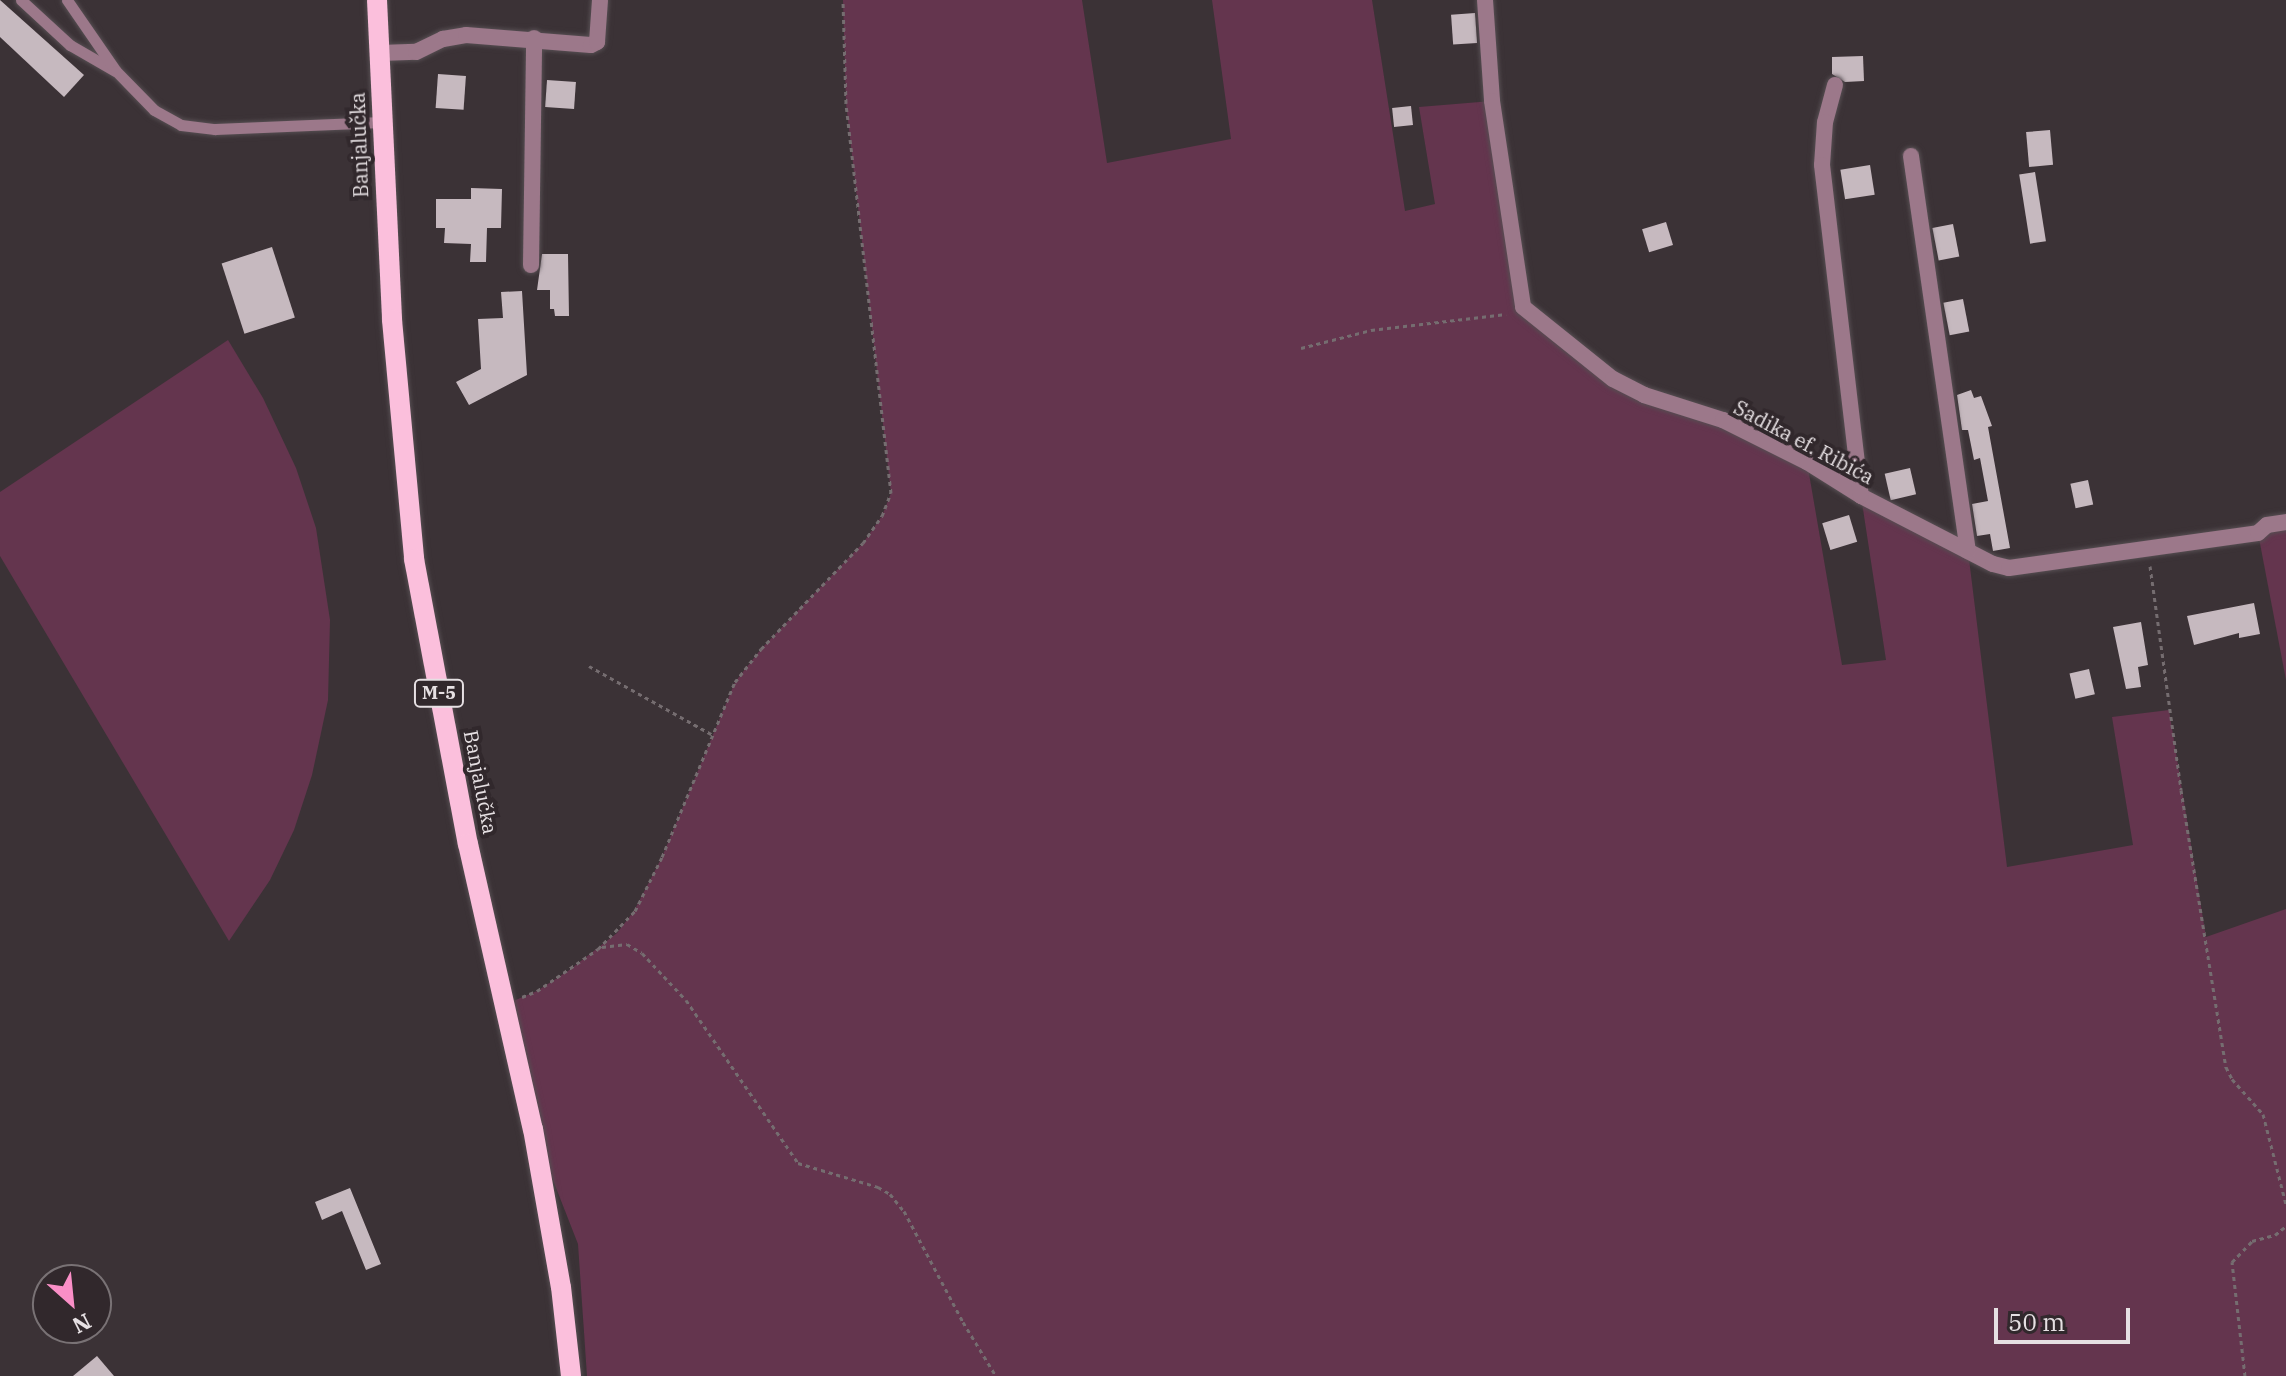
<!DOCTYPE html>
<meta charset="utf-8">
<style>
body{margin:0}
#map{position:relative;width:2286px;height:1376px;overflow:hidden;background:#3b3236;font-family:"IBM Plex Serif",serif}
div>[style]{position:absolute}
.green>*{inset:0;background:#64354e}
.building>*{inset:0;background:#c6b9bf;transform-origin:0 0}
.path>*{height:3px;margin-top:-1.5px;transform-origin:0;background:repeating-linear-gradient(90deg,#756d70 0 4px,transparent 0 8px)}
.roads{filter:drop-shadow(0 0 2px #564e52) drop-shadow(0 0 2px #564e52)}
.lane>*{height:11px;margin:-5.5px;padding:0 5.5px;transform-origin:5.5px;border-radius:5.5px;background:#9c788a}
.street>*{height:16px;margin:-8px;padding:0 8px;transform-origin:8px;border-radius:8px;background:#9c788a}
.primary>*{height:20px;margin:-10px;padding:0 10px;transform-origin:10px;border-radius:10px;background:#fbbfdc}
span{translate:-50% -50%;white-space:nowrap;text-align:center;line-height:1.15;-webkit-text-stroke:8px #31282c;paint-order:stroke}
.shield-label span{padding:2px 6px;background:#31282c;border:2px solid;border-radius:6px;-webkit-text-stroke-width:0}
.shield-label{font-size:18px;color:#e6e0e3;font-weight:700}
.street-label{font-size:20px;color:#e6e0e3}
.north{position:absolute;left:32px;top:1264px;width:80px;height:80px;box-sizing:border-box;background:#31282c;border:2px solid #797275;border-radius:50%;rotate:153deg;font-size:22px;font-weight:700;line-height:32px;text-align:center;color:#e6e0e3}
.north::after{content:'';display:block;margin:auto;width:28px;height:36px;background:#fa8fc7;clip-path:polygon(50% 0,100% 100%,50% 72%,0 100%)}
.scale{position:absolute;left:1994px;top:1308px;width:136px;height:36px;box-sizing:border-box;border:4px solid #e6e0e3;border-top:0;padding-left:10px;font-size:24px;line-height:28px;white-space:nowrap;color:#e6e0e3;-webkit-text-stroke:6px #31282c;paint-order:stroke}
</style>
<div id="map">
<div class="green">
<i style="clip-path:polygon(843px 0,1082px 0,1107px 163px,1231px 139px,1212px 0,1372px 0,1405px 211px,1435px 204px,1419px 107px,1492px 101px,1523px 307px,1613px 379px,1807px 462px,1842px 665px,1886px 660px,1861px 496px,1968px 551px,2007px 867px,2133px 845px,2112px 717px,2169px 710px,2206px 937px,2286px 909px,2286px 1376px,587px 1376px,578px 1244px,533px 1129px,504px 1005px,537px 991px,568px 971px,617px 933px,634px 911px,662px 857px,735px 682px,761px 649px,863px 543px,882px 516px,891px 493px,846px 103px)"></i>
<i style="clip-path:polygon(228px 340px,263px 398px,296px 468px,316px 528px,330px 620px,328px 700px,312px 775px,294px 830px,270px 880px,229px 941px,0 556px,0 492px)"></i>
<i style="clip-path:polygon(2286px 522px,2286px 680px,2258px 533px)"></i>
</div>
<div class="building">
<i style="clip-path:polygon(0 0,84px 75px,64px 97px,0 37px)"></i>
<i style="left:1475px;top:13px;width:30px;height:24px;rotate:86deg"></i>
<i style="clip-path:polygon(1863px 56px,1864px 81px,1845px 82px,1832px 74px,1832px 57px)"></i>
<i style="left:438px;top:74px;width:28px;height:34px;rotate:4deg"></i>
<i style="left:547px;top:80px;width:29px;height:27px;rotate:4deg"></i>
<i style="left:1411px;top:106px;width:19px;height:19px;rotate:84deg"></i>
<i style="left:2050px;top:130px;width:35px;height:24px;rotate:85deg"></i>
<i style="left:1870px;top:165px;width:30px;height:30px;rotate:81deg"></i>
<i style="left:2035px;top:172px;width:70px;height:16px;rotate:81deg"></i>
<i style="clip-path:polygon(471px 188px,502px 189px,501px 228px,487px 228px,486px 262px,470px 262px,471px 244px,444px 243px,445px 228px,436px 228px,436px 199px,471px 199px)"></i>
<i style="left:1666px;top:222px;width:24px;height:25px;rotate:73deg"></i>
<i style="left:1953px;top:224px;width:33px;height:21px;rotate:79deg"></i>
<i style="left:272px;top:247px;width:74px;height:53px;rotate:72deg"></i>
<i style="clip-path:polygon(542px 254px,568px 254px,569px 316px,555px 316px,554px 309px,550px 309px,550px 290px,537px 290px)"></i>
<i style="clip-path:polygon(522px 291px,527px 375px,469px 405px,456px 382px,481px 369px,478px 319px,503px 318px,501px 292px)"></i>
<i style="left:1963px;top:299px;width:33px;height:20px;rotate:79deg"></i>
<i style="clip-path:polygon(1971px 390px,1974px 398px,1981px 396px,1992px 426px,1988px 427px,2010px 548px,1993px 551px,1990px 534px,1977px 536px,1972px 504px,1988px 501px,1980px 458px,1974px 460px,1968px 430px,1962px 430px,1957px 395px)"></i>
<i style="left:1910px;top:468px;width:27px;height:26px;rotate:77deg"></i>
<i style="left:2088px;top:480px;width:25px;height:18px;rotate:78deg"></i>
<i style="left:1849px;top:515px;width:28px;height:28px;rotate:73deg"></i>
<i style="clip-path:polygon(2254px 603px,2260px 634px,2239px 638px,2239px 633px,2194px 645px,2187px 616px)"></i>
<i style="clip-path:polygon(2141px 622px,2148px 665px,2138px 667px,2141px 687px,2126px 689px,2113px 627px)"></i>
<i style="left:2089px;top:669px;width:26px;height:20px;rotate:77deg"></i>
<i style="clip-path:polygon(350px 1188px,381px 1264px,366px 1270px,342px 1211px,322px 1220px,315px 1202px)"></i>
<i style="clip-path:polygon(97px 1356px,114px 1376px,73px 1376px)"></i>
</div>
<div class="path">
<i style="left:1301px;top:348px;width:72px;rotate:-14.4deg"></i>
<i style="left:1371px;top:330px;width:136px;rotate:-6.8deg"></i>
<i style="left:2150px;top:566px;width:226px;rotate:82.1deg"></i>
<i style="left:2181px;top:790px;width:281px;rotate:80.8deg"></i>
<i style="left:2226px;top:1067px;width:13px;rotate:63deg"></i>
<i style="left:2232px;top:1079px;width:47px;rotate:48.5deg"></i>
<i style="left:2263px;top:1114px;width:93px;rotate:75.7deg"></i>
<i style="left:589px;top:666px;width:140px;rotate:29.1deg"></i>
<i style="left:602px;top:947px;width:25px;rotate:-7deg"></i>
<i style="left:627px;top:944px;width:17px;rotate:31deg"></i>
<i style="left:642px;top:953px;width:64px;rotate:46.9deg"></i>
<i style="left:686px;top:1000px;width:198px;rotate:55.5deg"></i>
<i style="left:798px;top:1163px;width:84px;rotate:16.7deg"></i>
<i style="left:878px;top:1187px;width:14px;rotate:30deg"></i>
<i style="left:890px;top:1194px;width:22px;rotate:51deg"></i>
<i style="left:904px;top:1211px;width:126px;rotate:62deg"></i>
<i style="left:963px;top:1322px;width:63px;rotate:58.6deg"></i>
<i style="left:522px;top:997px;width:16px;rotate:-22deg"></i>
<i style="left:537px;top:991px;width:74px;rotate:-34.5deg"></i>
<i style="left:598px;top:949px;width:53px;rotate:-45.8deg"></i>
<i style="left:635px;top:911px;width:60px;rotate:-63.4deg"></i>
<i style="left:662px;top:857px;width:190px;rotate:-67.4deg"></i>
<i style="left:735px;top:682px;width:42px;rotate:-51.8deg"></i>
<i style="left:761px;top:649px;width:147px;rotate:-46.1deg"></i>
<i style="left:863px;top:543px;width:33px;rotate:-55deg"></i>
<i style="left:882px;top:516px;width:25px;rotate:-69deg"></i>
<i style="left:891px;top:493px;width:393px;rotate:-96.6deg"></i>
<i style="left:846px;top:103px;width:103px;rotate:-91.7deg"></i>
<i style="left:2245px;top:1376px;width:115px;rotate:-96.5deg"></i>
<i style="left:2232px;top:1262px;width:29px;rotate:-46deg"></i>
<i style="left:2252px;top:1241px;width:24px;rotate:-15deg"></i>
<i style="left:2275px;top:1235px;width:14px;rotate:-39deg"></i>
</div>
<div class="roads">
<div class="lane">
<i style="left:21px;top:0;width:67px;rotate:42.6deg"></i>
<i style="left:70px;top:45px;width:52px;rotate:30deg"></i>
<i style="left:67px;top:0;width:86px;rotate:55.4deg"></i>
<i style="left:116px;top:71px;width:54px;rotate:45.7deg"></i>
<i style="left:154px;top:110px;width:31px;rotate:29deg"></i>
<i style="left:181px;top:125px;width:34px;rotate:7deg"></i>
<i style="left:215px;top:129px;width:167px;rotate:-2.4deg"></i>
</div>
<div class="street">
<i style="left:1485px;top:0;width:101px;rotate:86deg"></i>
<i style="left:1492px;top:101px;width:208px;rotate:81.4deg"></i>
<i style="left:1523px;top:307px;width:115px;rotate:38.7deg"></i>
<i style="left:1613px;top:379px;width:35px;rotate:27deg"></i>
<i style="left:1644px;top:395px;width:83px;rotate:17.6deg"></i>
<i style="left:1723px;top:420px;width:94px;rotate:26.6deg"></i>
<i style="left:1807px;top:462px;width:64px;rotate:32.2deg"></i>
<i style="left:1861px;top:496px;width:148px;rotate:27.3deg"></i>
<i style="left:1993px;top:564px;width:16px;rotate:14deg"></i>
<i style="left:2009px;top:568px;width:251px;rotate:-8deg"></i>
<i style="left:2258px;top:533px;width:12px;rotate:-42deg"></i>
<i style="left:2267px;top:525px;width:19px;rotate:-9deg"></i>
<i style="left:380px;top:53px;width:36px;rotate:-2deg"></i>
<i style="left:416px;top:52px;width:30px;rotate:-26deg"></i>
<i style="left:443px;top:39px;width:23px;rotate:-10deg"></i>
<i style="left:466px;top:35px;width:125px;rotate:4.6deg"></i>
<i style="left:591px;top:45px;width:7px;rotate:-27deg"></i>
<i style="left:597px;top:42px;width:42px;rotate:-85.9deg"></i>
<i style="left:1835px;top:85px;width:38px;rotate:105deg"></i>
<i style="left:1825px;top:122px;width:43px;rotate:94deg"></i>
<i style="left:1822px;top:165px;width:333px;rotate:83.3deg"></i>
<i style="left:1911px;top:156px;width:399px;rotate:81.8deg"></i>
<i style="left:531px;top:265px;width:227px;rotate:-89.2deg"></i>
</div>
<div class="primary">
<i style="left:377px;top:0;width:320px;rotate:87.3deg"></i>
<i style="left:392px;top:320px;width:240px;rotate:84.7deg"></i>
<i style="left:414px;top:559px;width:290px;rotate:79.3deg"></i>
<i style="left:468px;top:844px;width:292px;rotate:77.2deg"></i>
<i style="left:533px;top:1129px;width:160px;rotate:80deg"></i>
<i style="left:561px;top:1287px;width:90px;rotate:83.6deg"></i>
</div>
</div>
<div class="shield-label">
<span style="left:439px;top:693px">M-5</span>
</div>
<div class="street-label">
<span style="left:359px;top:145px;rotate:-92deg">Banjalučka</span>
<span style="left:1804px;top:442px;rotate:28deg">Sadika ef. Ribića</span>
<span style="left:481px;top:782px;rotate:79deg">Banjalučka</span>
</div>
<div class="north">N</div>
<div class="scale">50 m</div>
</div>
